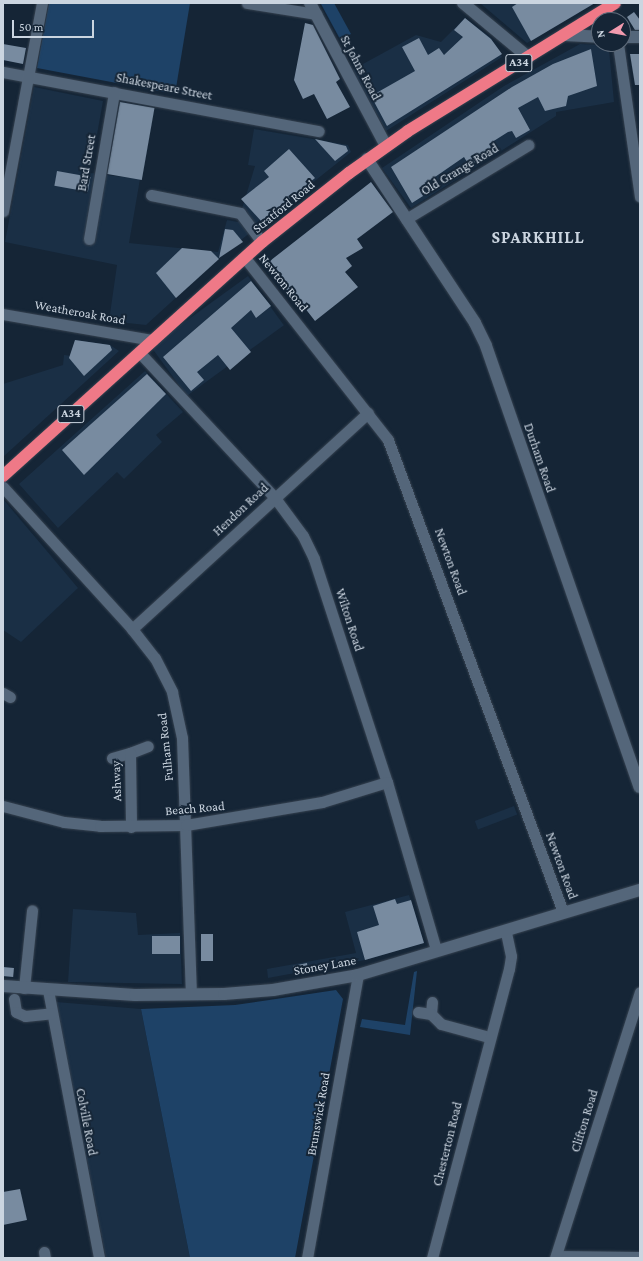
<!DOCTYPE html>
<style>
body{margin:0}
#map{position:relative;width:643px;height:1261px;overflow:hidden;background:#152536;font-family:"Crimson Pro",serif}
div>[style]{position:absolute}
.built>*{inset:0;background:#1a2f45;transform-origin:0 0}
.green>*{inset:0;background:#1e4267}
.building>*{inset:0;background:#788ba0;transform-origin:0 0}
.roads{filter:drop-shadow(0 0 1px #364250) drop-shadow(0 0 1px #364250)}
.street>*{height:11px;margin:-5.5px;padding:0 5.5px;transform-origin:5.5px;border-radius:5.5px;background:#54667a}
.secondary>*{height:12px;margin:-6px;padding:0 6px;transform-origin:6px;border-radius:6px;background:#54667a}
.highway>*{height:12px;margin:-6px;padding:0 6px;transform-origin:6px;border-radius:6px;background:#ef7987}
span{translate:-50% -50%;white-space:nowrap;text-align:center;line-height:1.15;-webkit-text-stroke:4px #152536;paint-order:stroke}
.shield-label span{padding:1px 3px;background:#152536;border:1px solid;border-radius:3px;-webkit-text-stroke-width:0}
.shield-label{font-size:12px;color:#cbd5e0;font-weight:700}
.street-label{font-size:13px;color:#cbd5e0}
.district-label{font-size:17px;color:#cbd5e0;font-weight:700;letter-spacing:1px}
.frame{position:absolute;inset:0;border:4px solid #cbd5e0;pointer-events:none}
.north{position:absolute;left:591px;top:12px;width:40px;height:40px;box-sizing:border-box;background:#152536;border:1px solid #5e6b7a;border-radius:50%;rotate:259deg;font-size:11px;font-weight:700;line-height:16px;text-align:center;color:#cbd5e0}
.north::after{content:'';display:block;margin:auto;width:14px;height:18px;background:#f29aae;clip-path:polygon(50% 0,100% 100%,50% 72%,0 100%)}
.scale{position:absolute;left:12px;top:20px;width:82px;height:18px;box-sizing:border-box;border:2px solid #cbd5e0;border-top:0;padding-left:5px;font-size:12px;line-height:14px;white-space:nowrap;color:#cbd5e0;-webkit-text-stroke:3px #152536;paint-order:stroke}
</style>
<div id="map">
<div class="built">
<i style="clip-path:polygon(480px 3px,595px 3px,527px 43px)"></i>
<i style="clip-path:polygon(465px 18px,491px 38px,502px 57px,386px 131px,352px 70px,416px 35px,441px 42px)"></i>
<i style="clip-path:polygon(580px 44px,601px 45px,609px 50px,614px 102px,556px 112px,556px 116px,411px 208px,382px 168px,504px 86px)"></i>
<i style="clip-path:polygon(34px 87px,103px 101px,90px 173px,140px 179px,129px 243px,218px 252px,227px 220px,238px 222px,255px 166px,248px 165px,254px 129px,348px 145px,351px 152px,226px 252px,146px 325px,109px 321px,117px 265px,5px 242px)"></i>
<i style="left:248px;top:276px;width:61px;height:120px;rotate:54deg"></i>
<i style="clip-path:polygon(75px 340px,110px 345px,119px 351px,3px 457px,3px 384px,63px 365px,64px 355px,72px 356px)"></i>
<i style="clip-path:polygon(145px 371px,183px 412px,156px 435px,162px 442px,124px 479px,117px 472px,58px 528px,19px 484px)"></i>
<i style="clip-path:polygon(3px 499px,78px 588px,21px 642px,3px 630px)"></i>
<i style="left:514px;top:806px;width:9px;height:42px;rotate:69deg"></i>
<i style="clip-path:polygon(409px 895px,424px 943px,365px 960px,268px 978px,267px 969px,356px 953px,345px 912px)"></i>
<i style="clip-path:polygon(73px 909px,136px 913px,138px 935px,180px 933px,182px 984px,68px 982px)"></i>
<i style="clip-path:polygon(56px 1002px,141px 1009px,190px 1258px,106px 1258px)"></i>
</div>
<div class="green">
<i style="clip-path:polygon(49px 3px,190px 3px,175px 94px,37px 68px)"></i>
<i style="clip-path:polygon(334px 3px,351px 34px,340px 39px,321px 4px)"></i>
<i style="clip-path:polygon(417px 971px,410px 1035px,360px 1027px,362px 1019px,405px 1025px,414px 972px)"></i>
<i style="clip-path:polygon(336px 990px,343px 999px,295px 1258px,190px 1258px,141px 1009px,235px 1005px)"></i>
</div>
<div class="building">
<i style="clip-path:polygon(518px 3px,595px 3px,531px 41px,512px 7px)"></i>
<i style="clip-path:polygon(634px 12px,640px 20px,640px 30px,635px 30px,627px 17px)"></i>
<i style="clip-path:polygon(465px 18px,491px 39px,502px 54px,387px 126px,371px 96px,415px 71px,402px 47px,419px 38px,428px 55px,439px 48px,444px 55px,463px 37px,454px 30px)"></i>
<i style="clip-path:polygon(305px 23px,313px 25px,340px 79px,336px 82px,350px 107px,327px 119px,314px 94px,303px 99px,294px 80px)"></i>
<i style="clip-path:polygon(3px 44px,26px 48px,23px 64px,3px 60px)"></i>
<i style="clip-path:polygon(591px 49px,597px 86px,568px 96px,566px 106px,553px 109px,545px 111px,538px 97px,518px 108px,530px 130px,516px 138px,512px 131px,508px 132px,489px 144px,494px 152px,470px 167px,464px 157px,419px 188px,423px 196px,412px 203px,391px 167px,512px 87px,553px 64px)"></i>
<i style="clip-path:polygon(630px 54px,640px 54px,640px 85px,635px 85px)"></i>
<i style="left:120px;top:102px;width:35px;height:73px;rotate:10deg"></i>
<i style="clip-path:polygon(315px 139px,346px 146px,348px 151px,335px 161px)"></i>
<i style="clip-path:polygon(289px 149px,315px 178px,262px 222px,241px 199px,269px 177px,264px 171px)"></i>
<i style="left:57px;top:171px;width:34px;height:15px;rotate:10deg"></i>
<i style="clip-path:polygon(371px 182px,393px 212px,357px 239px,363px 248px,346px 258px,352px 266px,345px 272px,358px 287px,315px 321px,301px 303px,297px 306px,266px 264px)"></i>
<i style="clip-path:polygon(225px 229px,233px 230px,243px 242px,219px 258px)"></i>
<i style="clip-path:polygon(182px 248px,211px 251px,219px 259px,176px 298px,156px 273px)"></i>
<i style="clip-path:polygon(251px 281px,271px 306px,256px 318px,251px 310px,231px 328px,251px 352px,230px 370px,218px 355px,197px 372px,204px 380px,191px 391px,163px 357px)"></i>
<i style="clip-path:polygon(75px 340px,110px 345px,112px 350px,84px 376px,69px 358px)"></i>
<i style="clip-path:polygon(147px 374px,166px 394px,84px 475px,62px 450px)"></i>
<i style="clip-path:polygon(395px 899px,397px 904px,411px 900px,424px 943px,365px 960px,357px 932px,379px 925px,373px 906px)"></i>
<i style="left:201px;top:934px;width:12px;height:27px"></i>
<i style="left:152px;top:936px;width:28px;height:18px"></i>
<i style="clip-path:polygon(307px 963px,308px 972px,295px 974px,293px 966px)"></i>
<i style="left:3px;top:967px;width:11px;height:9px;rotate:5deg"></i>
<i style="clip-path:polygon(20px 1189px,27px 1220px,3px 1225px,3px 1192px)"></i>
</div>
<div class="roads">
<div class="street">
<i style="left:247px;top:3px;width:70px;rotate:9.1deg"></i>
<i style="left:618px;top:44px;width:154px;rotate:81.8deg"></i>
<i style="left:3px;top:72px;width:321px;rotate:10.6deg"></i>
<i style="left:151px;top:195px;width:91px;rotate:11.4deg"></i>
<i style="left:240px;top:213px;width:36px;rotate:53deg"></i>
<i style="left:3px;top:211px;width:212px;rotate:-79.4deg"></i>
<i style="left:406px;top:219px;width:143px;rotate:-31.2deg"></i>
<i style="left:89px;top:239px;width:149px;rotate:-80.3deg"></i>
<i style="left:245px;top:258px;width:231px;rotate:51.8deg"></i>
<i style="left:388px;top:440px;width:503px;rotate:69.66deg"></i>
<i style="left:3px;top:314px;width:151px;rotate:9.9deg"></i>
<i style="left:139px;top:352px;width:200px;rotate:47deg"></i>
<i style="left:275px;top:498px;width:47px;rotate:53.6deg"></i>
<i style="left:303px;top:536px;width:25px;rotate:64deg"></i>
<i style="left:314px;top:559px;width:235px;rotate:71.9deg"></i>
<i style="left:387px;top:782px;width:175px;rotate:73.7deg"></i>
<i style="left:3px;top:487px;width:192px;rotate:47.7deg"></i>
<i style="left:132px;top:629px;width:37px;rotate:52deg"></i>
<i style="left:155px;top:658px;width:38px;rotate:63deg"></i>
<i style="left:172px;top:692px;width:47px;rotate:77.7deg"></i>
<i style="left:182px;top:738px;width:256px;rotate:88deg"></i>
<i style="left:132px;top:629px;width:320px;rotate:-42.5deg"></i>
<i style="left:3px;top:693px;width:8px;rotate:30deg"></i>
<i style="left:130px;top:753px;width:19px;rotate:-21deg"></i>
<i style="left:112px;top:758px;width:19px;rotate:-16deg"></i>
<i style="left:130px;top:753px;width:74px;rotate:89.2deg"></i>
<i style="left:3px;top:806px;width:63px;rotate:14.7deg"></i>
<i style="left:64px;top:822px;width:36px;rotate:6deg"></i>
<i style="left:100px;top:826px;width:86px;rotate:-0.7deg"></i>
<i style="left:186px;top:825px;width:138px;rotate:-9.6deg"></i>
<i style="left:322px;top:802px;width:68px;rotate:-17.1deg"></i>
<i style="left:24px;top:988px;width:78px;rotate:-84.1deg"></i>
<i style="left:48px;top:990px;width:273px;rotate:79.2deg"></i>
<i style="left:14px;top:999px;width:13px;rotate:81deg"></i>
<i style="left:16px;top:1012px;width:10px;rotate:24deg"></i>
<i style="left:25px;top:1016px;width:27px;rotate:-6deg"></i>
<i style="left:432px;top:1002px;width:12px;rotate:95deg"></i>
<i style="left:431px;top:1014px;width:14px;rotate:45deg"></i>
<i style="left:441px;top:1024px;width:50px;rotate:15.2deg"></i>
<i style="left:418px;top:1012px;width:13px;rotate:9deg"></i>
<i style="left:44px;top:1252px;width:6px;rotate:81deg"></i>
<i style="left:556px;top:1256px;width:84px;rotate:0.7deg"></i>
<i style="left:307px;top:1258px;width:288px;rotate:-79.8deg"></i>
<i style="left:432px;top:1258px;width:299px;rotate:-75.1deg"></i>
<i style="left:509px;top:969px;width:13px;rotate:-81deg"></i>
<i style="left:511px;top:956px;width:25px;rotate:-102deg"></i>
<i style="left:555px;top:1258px;width:279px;rotate:-72.3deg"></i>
</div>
<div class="secondary">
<i style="left:310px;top:3px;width:162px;rotate:62deg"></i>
<i style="left:463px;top:3px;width:85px;rotate:39.7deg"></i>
<i style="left:565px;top:35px;width:34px;rotate:3deg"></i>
<i style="left:623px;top:37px;width:17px"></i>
<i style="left:367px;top:159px;width:196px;rotate:56.6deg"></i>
<i style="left:475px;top:323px;width:25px;rotate:64deg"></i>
<i style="left:486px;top:346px;width:467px;rotate:70.8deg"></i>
<i style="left:3px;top:986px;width:132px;rotate:3.9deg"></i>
<i style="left:135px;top:995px;width:89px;rotate:-0.6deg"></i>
<i style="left:224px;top:994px;width:49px;rotate:-4.7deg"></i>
<i style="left:273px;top:990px;width:86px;rotate:-10deg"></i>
<i style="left:358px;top:975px;width:295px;rotate:-16.8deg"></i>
</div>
<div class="highway">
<i style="left:3px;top:476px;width:349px;rotate:-42.1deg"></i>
<i style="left:262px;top:242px;width:111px;rotate:-38.4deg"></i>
<i style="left:349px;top:173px;width:72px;rotate:-35.4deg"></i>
<i style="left:408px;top:131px;width:243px;rotate:-31.7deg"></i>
</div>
</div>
<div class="shield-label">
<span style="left:519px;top:63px">A34</span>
<span style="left:71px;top:414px">A34</span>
</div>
<div class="street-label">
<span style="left:360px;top:68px;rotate:62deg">St Johns Road</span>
<span style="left:164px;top:87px;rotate:11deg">Shakespeare Street</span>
<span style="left:87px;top:163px;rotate:-80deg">Bard Street</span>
<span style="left:460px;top:170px;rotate:-31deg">Old Grange Road</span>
<span style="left:284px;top:207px;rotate:-39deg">Stratford Road</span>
<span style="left:283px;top:283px;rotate:51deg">Newton Road</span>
<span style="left:80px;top:313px;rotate:10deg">Weatheroak Road</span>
<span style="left:539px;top:458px;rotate:71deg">Durham Road</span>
<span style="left:241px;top:510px;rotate:-43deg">Hendon Road</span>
<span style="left:450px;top:562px;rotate:70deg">Newton Road</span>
<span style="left:349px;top:620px;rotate:72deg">Wilton Road</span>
<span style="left:166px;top:747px;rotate:-96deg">Fulham Road</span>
<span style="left:117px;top:781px;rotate:-92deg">Ashway</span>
<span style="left:195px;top:809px;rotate:-5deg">Beach Road</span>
<span style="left:561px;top:866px;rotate:70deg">Newton Road</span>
<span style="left:325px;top:966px;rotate:-10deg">Stoney Lane</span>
<span style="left:319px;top:1114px;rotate:-80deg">Brunswick Road</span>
<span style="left:585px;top:1121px;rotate:-73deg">Clifton Road</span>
<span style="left:86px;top:1122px;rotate:79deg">Colville Road</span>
<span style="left:448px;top:1144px;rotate:-76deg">Chesterton Road</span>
</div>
<div class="district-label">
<span style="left:538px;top:238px">SPARKHILL</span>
</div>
<div class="frame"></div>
<div class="north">N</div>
<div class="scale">50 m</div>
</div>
